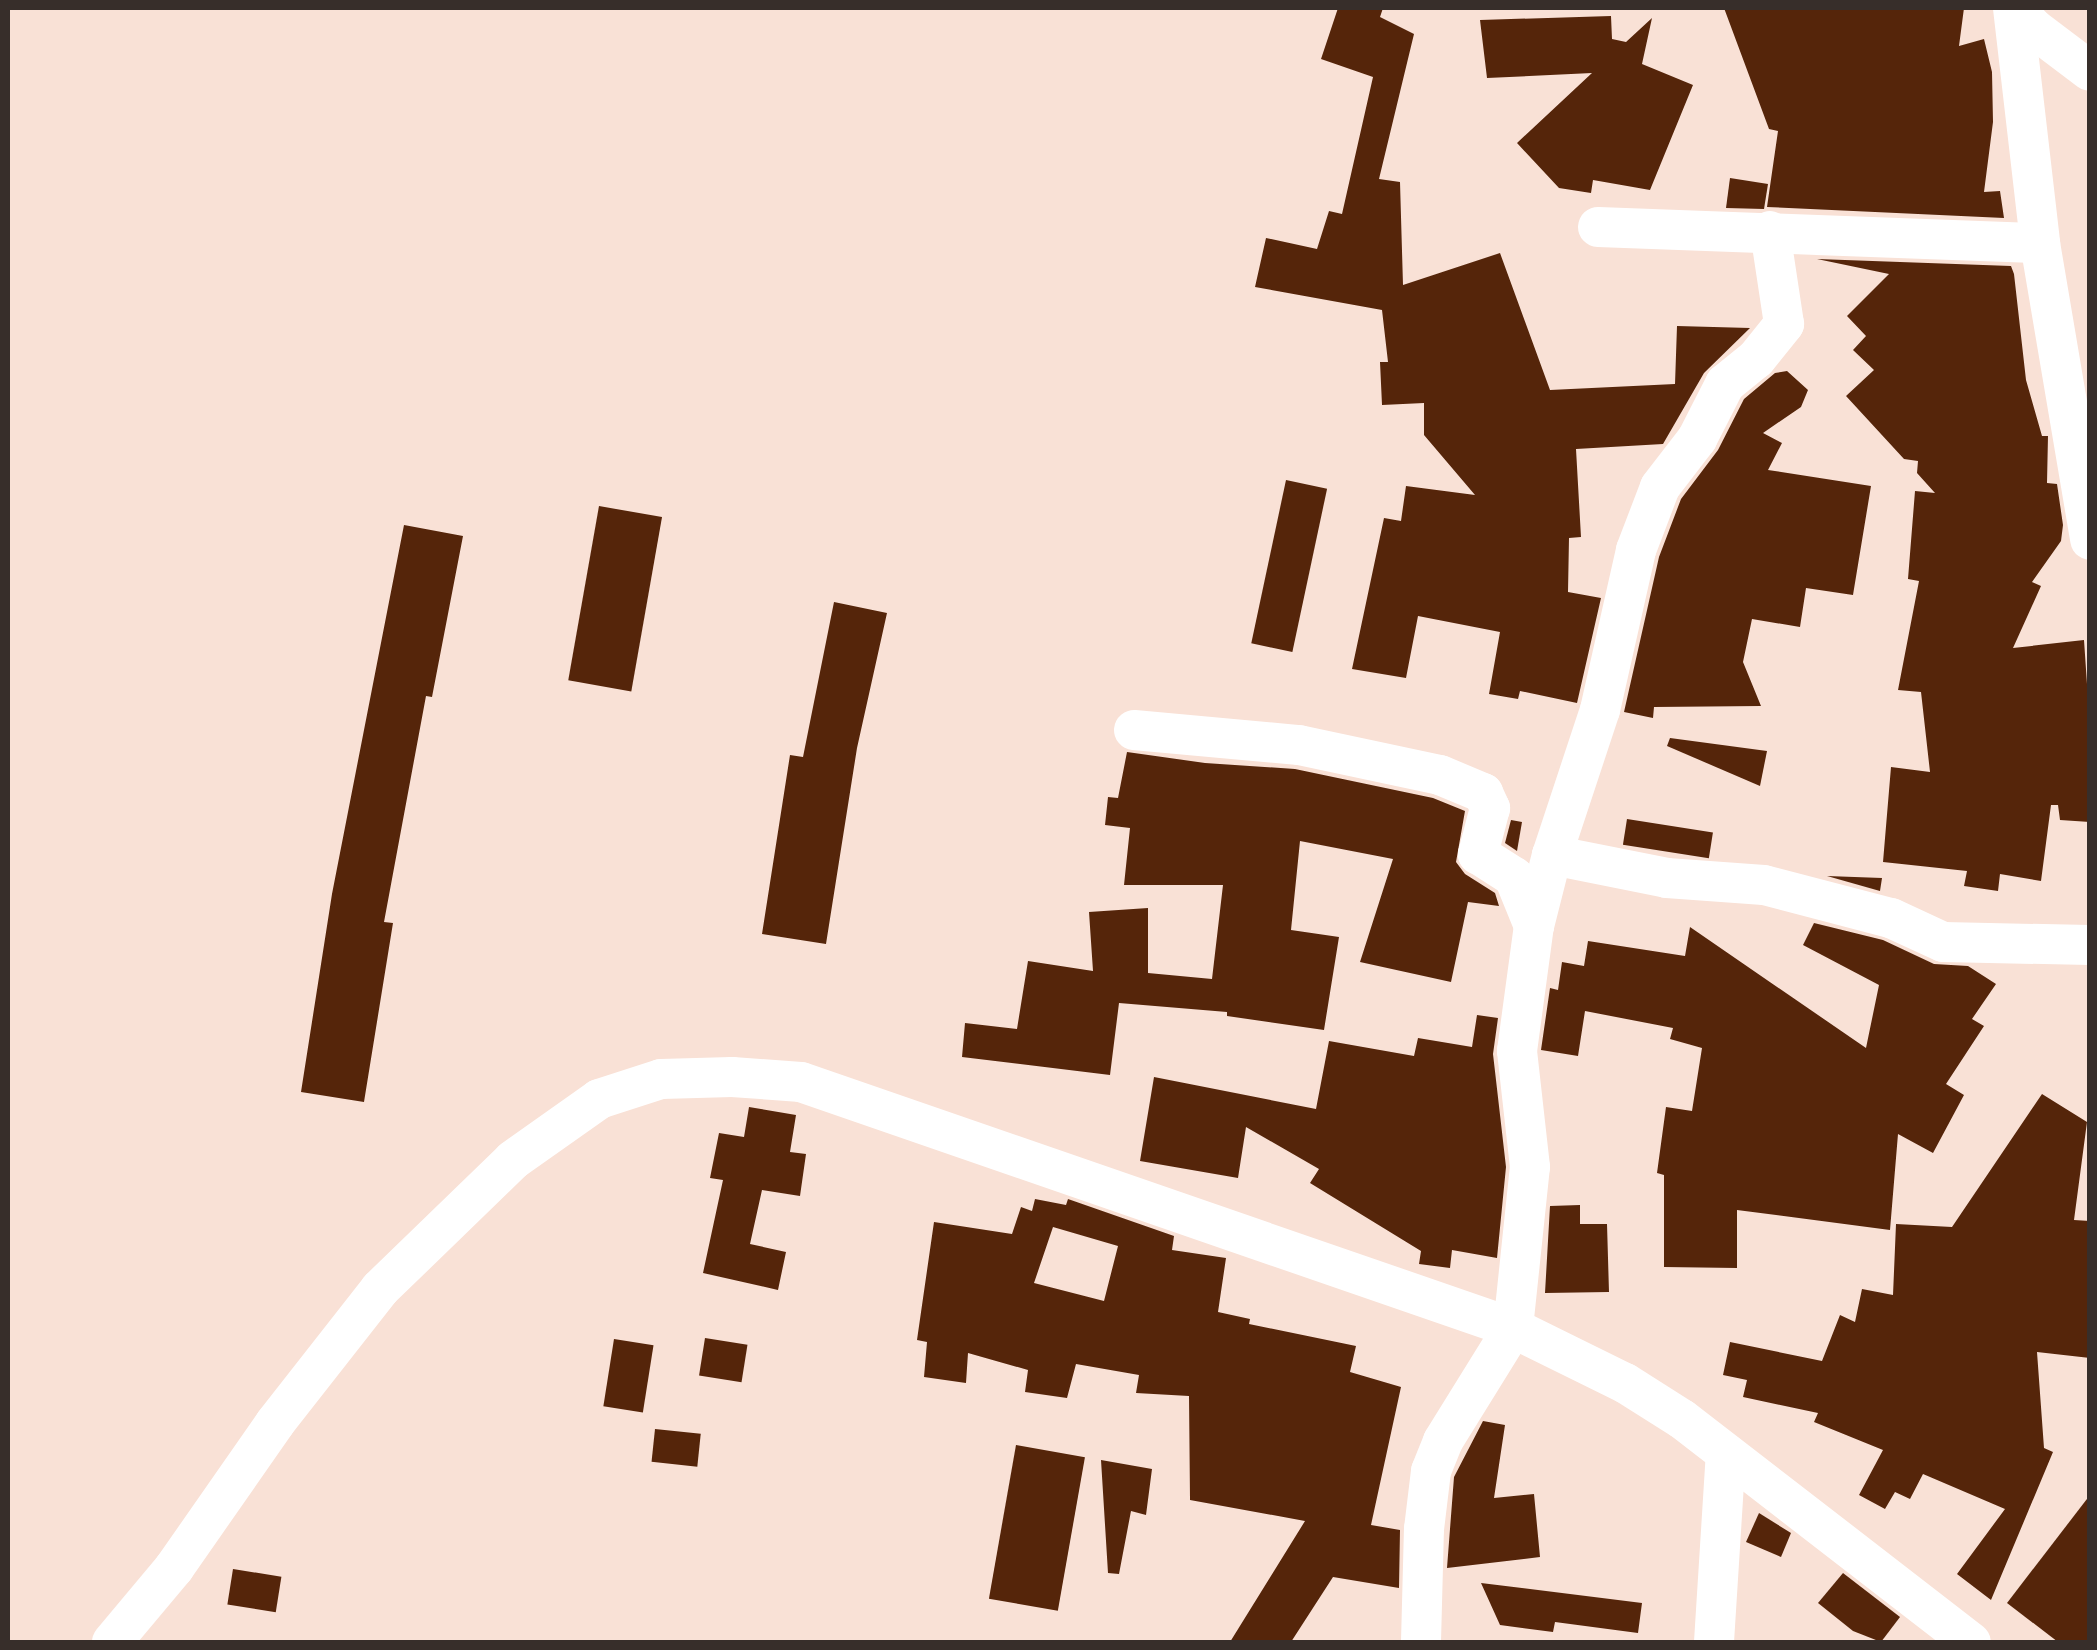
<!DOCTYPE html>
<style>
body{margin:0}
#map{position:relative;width:2097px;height:1650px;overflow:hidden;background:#f9e1d6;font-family:"Space Grotesk",sans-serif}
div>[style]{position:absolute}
.building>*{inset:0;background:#55250a;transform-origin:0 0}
.street>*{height:40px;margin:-20px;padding:0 20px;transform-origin:20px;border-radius:20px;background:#fff}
span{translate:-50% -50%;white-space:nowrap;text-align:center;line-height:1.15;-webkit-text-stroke:10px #fbf1ed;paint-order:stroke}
.frame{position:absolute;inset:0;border:10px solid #372e2a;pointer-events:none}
</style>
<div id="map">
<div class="building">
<i style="clip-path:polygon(1338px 8px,1383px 8px,1380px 17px,1414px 34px,1379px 179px,1400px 182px,1403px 285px,1500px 253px,1550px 390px,1675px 384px,1677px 326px,1750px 328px,1704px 373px,1663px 444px,1576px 449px,1581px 537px,1569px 538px,1568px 592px,1601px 598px,1577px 703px,1520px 691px,1518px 699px,1489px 694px,1500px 632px,1418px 616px,1406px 678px,1352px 669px,1384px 518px,1401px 521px,1406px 486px,1475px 495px,1424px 435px,1424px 403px,1382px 405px,1380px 362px,1388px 362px,1382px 310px,1255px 287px,1266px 238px,1317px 249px,1329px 211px,1342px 214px,1373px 77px,1321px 59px)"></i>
<i style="clip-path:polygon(1724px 8px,1964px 8px,1959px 46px,1984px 39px,1992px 72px,1993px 122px,1984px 192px,2000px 191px,2004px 218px,1767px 207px,1778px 131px,1769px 129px)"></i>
<i style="clip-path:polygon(1611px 16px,1612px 39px,1626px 42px,1652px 18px,1642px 64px,1693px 85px,1650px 190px,1593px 180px,1591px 193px,1559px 188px,1517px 143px,1592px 73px,1487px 78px,1480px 20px)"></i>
<i style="clip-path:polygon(1730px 178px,1768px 184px,1764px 209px,1726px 208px)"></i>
<i style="clip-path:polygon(1817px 259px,2011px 266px,2014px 274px,2026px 380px,2042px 436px,2048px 436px,2047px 483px,2057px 484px,2063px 525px,2061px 541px,2032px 582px,2041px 586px,2013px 648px,2084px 640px,2090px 728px,2090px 822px,2060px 820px,2058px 805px,2051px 805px,2041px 881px,2000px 874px,1998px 891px,1964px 886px,1967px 871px,1883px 862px,1891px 767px,1930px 772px,1921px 692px,1898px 690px,1919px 581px,1908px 579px,1915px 491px,1935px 493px,1917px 473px,1918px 461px,1904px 459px,1846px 396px,1874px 370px,1853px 350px,1866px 336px,1847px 316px,1889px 274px)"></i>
<i style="clip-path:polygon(1787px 371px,1808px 390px,1801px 407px,1763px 433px,1782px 443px,1768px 470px,1871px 486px,1853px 595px,1806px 588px,1800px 627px,1752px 619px,1743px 662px,1761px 706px,1654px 707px,1653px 718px,1624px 712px,1659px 557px,1681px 499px,1718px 450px,1744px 399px,1775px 373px)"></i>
<i style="left:1286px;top:480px;width:42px;height:167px;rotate:12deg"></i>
<i style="left:599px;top:506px;width:64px;height:177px;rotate:10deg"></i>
<i style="clip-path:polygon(404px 525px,463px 536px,432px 697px,426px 696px,384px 922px,393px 923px,364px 1102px,301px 1092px,332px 894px)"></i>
<i style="clip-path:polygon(834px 602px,887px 613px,857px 748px,826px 944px,762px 934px,790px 755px,803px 757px)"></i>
<i style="clip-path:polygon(1670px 738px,1767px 751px,1760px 786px,1667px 746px)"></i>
<i style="clip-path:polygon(1127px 752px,1205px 763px,1295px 769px,1433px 798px,1465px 811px,1456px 862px,1465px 874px,1495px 893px,1499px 906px,1468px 902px,1451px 982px,1360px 962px,1393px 859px,1300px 841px,1291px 930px,1339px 937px,1324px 1030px,1227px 1016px,1227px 1012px,1119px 1003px,1110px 1075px,962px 1057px,965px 1023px,1017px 1029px,1028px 961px,1093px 971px,1089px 912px,1148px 908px,1148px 973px,1212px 979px,1223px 885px,1124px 885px,1130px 828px,1105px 825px,1108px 797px,1118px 798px)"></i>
<i style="left:1627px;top:819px;width:87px;height:26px;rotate:9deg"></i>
<i style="clip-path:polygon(1511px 820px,1522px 822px,1517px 851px,1505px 843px)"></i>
<i style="clip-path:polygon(1827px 876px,1882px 878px,1880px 891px)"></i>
<i style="clip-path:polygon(1814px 923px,1883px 940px,1934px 964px,1968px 966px,1996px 984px,1972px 1019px,1984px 1026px,1946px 1084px,1964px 1095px,1933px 1153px,1898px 1134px,1890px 1230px,1737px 1210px,1737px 1268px,1664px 1267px,1664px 1175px,1657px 1173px,1666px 1107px,1692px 1111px,1702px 1048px,1670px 1039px,1673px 1028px,1585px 1011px,1578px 1056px,1541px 1050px,1550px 988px,1558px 990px,1562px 962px,1584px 966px,1588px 941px,1685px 956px,1690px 927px,1866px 1048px,1879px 985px,1803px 945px)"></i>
<i style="clip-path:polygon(1477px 1015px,1498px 1018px,1493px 1054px,1506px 1167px,1497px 1258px,1452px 1250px,1450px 1268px,1419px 1264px,1421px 1251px,1310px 1183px,1319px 1169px,1246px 1127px,1238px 1178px,1140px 1161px,1154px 1077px,1316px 1109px,1329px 1041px,1414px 1056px,1418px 1038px,1472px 1047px)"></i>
<i style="clip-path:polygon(2042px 1094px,2087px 1122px,2074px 1220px,2090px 1221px,2090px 1358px,2037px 1352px,2044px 1448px,2053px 1452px,1991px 1600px,1957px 1574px,2005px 1509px,1923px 1474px,1910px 1499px,1895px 1492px,1885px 1509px,1859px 1495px,1883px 1450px,1814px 1422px,1818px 1413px,1743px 1397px,1747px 1380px,1723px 1375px,1730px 1342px,1822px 1361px,1840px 1315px,1855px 1322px,1862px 1289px,1893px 1295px,1896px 1224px,1952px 1227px)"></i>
<i style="clip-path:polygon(749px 1107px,796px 1115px,790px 1152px,806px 1154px,800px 1196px,762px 1190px,750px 1244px,786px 1252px,778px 1290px,703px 1273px,723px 1180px,710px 1178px,719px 1133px,744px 1137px)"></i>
<i style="clip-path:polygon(evenodd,1035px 1199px,1066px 1205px,1068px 1199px,1174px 1236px,1172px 1250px,1226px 1258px,1218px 1312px,1250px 1319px,1249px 1324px,1356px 1346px,1350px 1372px,1401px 1387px,1371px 1525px,1400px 1530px,1399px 1588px,1333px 1577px,1291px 1642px,1230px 1642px,1305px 1521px,1190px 1500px,1189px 1396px,1136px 1393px,1139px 1375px,1076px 1364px,1067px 1398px,1025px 1392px,1028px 1370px,968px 1353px,966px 1383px,924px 1377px,927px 1342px,917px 1340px,934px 1222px,1012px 1234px,1021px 1207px,1032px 1211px,1035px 1199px,1053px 1227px,1118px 1246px,1104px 1301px,1034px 1283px,1053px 1227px)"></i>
<i style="clip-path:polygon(1580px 1205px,1580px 1224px,1607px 1224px,1609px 1292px,1545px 1293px,1550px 1206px)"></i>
<i style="left:705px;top:1338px;width:43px;height:38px;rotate:9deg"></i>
<i style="left:614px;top:1339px;width:40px;height:68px;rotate:9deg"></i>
<i style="clip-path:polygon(1483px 1421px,1505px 1425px,1494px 1498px,1534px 1494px,1540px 1557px,1447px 1568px,1454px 1477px)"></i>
<i style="left:655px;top:1429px;width:46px;height:33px;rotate:6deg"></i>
<i style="left:1016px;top:1445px;width:70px;height:156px;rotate:10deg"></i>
<i style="clip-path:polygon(1101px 1460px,1152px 1469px,1146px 1515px,1131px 1511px,1119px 1574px,1108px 1573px)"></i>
<i style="clip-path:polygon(2090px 1495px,2090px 1642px,2058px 1642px,2007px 1603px)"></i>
<i style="clip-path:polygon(1759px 1513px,1791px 1533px,1781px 1557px,1746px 1542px)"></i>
<i style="left:233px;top:1569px;width:49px;height:36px;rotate:9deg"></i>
<i style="clip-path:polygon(1843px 1573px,1900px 1617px,1881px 1642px,1853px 1631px,1818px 1603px)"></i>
<i style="clip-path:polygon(1481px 1583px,1642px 1603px,1638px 1633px,1555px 1622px,1553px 1632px,1500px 1625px)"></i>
</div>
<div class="street">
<i style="left:2013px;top:8px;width:237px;rotate:83.4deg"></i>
<i style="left:2040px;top:243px;width:301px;rotate:80.4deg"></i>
<i style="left:2014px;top:8px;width:28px;rotate:46deg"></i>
<i style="left:2033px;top:28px;width:71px;rotate:37deg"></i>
<i style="left:1598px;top:227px;width:442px;rotate:2.1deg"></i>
<i style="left:1134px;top:730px;width:166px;rotate:5.2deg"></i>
<i style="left:1299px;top:745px;width:144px;rotate:12deg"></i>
<i style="left:1440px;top:775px;width:47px;rotate:22.7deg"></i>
<i style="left:1483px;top:793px;width:17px;rotate:65deg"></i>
<i style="left:1490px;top:808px;width:48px;rotate:104.6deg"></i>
<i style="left:1478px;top:854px;width:43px;rotate:32.6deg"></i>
<i style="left:1514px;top:877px;width:53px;rotate:67.8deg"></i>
<i style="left:1552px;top:855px;width:117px;rotate:11.3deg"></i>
<i style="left:1667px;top:878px;width:97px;rotate:4.1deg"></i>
<i style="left:1764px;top:885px;width:131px;rotate:14.6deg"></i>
<i style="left:1891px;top:918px;width:57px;rotate:24.8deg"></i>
<i style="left:1943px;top:942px;width:147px;rotate:1.2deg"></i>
<i style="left:112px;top:1642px;width:97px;rotate:-50deg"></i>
<i style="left:174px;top:1568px;width:177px;rotate:-55.1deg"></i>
<i style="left:275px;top:1423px;width:170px;rotate:-51.9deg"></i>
<i style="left:380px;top:1289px;width:185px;rotate:-44.1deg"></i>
<i style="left:513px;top:1160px;width:105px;rotate:-35.3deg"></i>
<i style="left:599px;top:1099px;width:65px;rotate:-17.9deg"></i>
<i style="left:661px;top:1079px;width:71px;rotate:-1.6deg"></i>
<i style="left:732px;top:1077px;width:69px;rotate:4.1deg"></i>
<i style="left:801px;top:1082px;width:753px;rotate:19.06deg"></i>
<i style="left:1513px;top:1328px;width:125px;rotate:26.2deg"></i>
<i style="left:1625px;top:1383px;width:67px;rotate:32.3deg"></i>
<i style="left:1682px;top:1419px;width:365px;rotate:37.7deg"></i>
<i style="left:1421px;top:1642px;width:113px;rotate:-88.5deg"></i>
<i style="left:1424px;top:1529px;width:58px;rotate:-83.1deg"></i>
<i style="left:1431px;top:1471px;width:32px;rotate:-68deg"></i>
<i style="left:1443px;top:1441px;width:133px;rotate:-58.2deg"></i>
<i style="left:1513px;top:1328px;width:162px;rotate:-84deg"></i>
<i style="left:1530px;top:1167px;width:117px;rotate:-96.4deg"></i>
<i style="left:1517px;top:1051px;width:126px;rotate:-82.3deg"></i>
<i style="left:1534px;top:926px;width:73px;rotate:-75.8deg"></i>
<i style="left:1552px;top:855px;width:153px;rotate:-71.7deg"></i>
<i style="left:1600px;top:710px;width:164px;rotate:-77.3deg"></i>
<i style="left:1636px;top:550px;width:67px;rotate:-69.1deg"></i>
<i style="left:1660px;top:487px;width:61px;rotate:-52.4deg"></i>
<i style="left:1697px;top:439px;width:62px;rotate:-63deg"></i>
<i style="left:1725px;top:384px;width:40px;rotate:-39deg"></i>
<i style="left:1756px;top:359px;width:45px;rotate:-51.3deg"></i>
<i style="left:1784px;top:324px;width:94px;rotate:-98.6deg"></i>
<i style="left:1714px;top:1642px;width:189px;rotate:-86.4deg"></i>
</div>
<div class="frame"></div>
</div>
